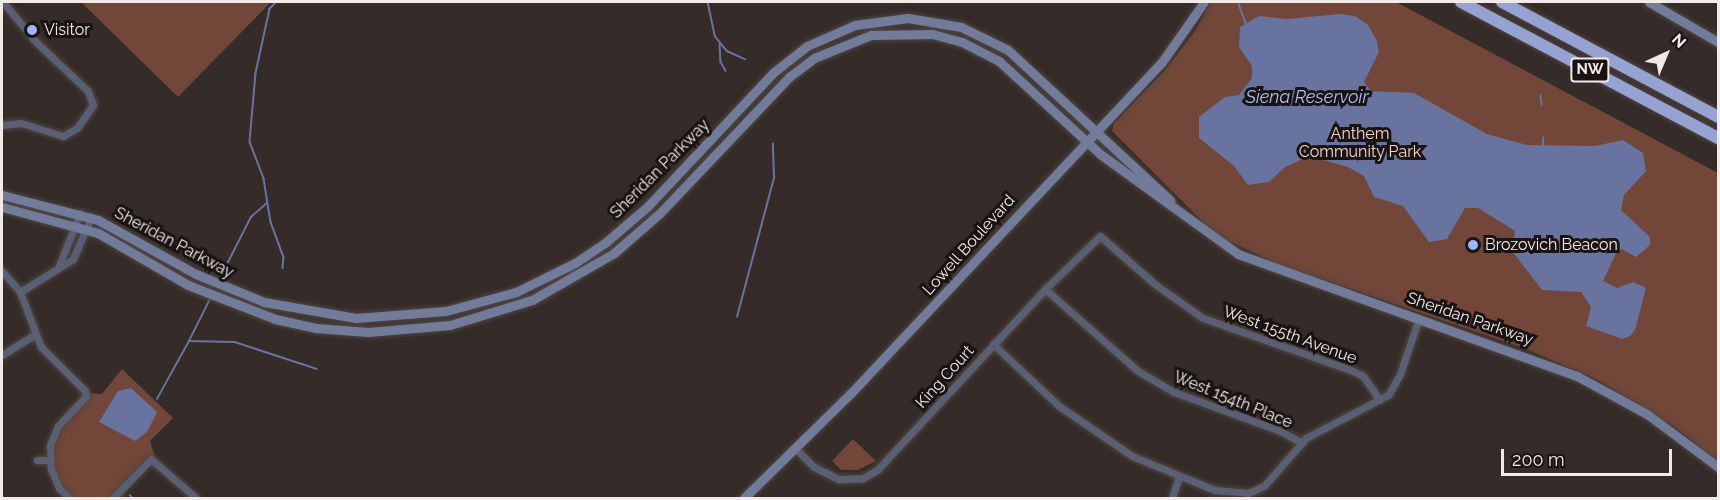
<!DOCTYPE html>
<style>
body{margin:0}
#map{position:relative;width:1720px;height:500px;overflow:hidden;background:#352b28;font-family:Raleway,sans-serif}
div>[style]{position:absolute}
.green>*{inset:0;background:#724639}
.water>*{inset:0;background:#6873a0}
.stream>*{height:1.5px;margin:-0.75px;padding:0 0.75px;transform-origin:0.75px;border-radius:0.75px;background:#6873a0}
.roads{filter:drop-shadow(0 0 2px #4f4643) drop-shadow(0 0 2px #4f4643)}
.street>*{height:7px;margin:-3.5px;padding:0 3.5px;transform-origin:3.5px;border-radius:3.5px;background:#5a5f73}
.secondary>*{height:9px;margin:-4.5px;padding:0 4.5px;transform-origin:4.5px;border-radius:4.5px;background:#727b99}
.highway>*{height:12px;margin:-6px;padding:0 6px;transform-origin:6px;border-radius:6px;background:#96a3d2}
.dots>*{width:16px;height:16px;translate:-50% -50%;box-sizing:border-box;border:3px solid #191413;border-radius:50%}
span{translate:-50% -50%;white-space:nowrap;text-align:center;line-height:1.15;-webkit-text-stroke:6px #191413;paint-order:stroke}
.shield-label span{padding:2px 4px;background:#191413;border:2px solid;border-radius:4px;-webkit-text-stroke-width:0}
.shield-label{font-size:15px;color:#f1eae7;font-weight:700}
.poi-label{font-size:16px;color:#f1eae7}
.left{translate:0 -50%;text-align:left}
.park-label{font-size:16px;color:#f6d4ca}
.street-label{font-size:16px;color:#f1eae7}
.water-label{font-size:18px;color:#aebdf4;font-style:italic}
.frame{position:absolute;inset:0;border:3px solid #f1eae7;pointer-events:none}
.north{position:absolute;left:1636px;top:24px;width:60px;height:60px;-webkit-text-stroke:4px #191413;paint-order:stroke;rotate:44deg;font-size:16px;font-weight:700;line-height:24px;text-align:center;color:#f1eae7}
.north::after{content:'';display:block;margin:auto;width:21px;height:27px;background:#f1eae7;clip-path:polygon(50% 0,100% 100%,50% 72%,0 100%)}
.scale{position:absolute;left:1501px;top:449px;width:171px;height:27px;box-sizing:border-box;border:3px solid #f1eae7;border-top:0;padding-left:8px;font-size:18px;line-height:21px;white-space:nowrap;color:#f1eae7;-webkit-text-stroke:4px #191413;paint-order:stroke}
</style>
<div id="map">
<div class="green">
<i style="clip-path:polygon(81px 2px,271px 2px,178px 97px)"></i>
<i style="clip-path:polygon(1211px 2px,1396px 2px,1718px 173px,1718px 461px,1673px 426px,1596px 379px,1526px 349px,1278px 264px,1216px 235px,1112px 131px,1114px 123px,1166px 69px,1195px 31px)"></i>
<i style="clip-path:polygon(122px 369px,173px 418px,150px 441px,156px 460px,151px 459px,113px 498px,70px 498px,54px 479px,52px 435px,85px 393px,102px 394px)"></i>
<i style="clip-path:polygon(853px 439px,876px 461px,858px 470px,841px 470px,832px 461px)"></i>
</div>
<div class="water">
<i style="clip-path:polygon(1340px 14px,1355px 16px,1368px 25px,1377px 41px,1379px 52px,1364px 82px,1371px 91px,1414px 93px,1487px 134px,1527px 145px,1595px 146px,1623px 140px,1643px 153px,1646px 171px,1624px 195px,1621px 210px,1650px 237px,1650px 245px,1636px 257px,1622px 249px,1617px 251px,1603px 281px,1617px 288px,1633px 282px,1646px 288px,1635px 330px,1630px 336px,1622px 339px,1586px 326px,1591px 307px,1581px 292px,1542px 290px,1512px 251px,1515px 231px,1478px 208px,1465px 208px,1447px 239px,1429px 242px,1403px 206px,1374px 197px,1364px 176px,1348px 167px,1309px 156px,1285px 167px,1269px 182px,1248px 185px,1234px 166px,1199px 138px,1199px 117px,1225px 97px,1239px 95px,1252px 78px,1252px 66px,1239px 47px,1240px 27px,1259px 16px,1286px 19px)"></i>
<i style="clip-path:polygon(131px 388px,157px 412px,147px 432px,135px 441px,99px 422px,118px 391px)"></i>
</div>
<div class="stream">
<i style="left:277px;top:2px;width:10px;rotate:135deg"></i>
<i style="left:270px;top:9px;width:66px;rotate:102.3deg"></i>
<i style="left:256px;top:73px;width:69px;rotate:95deg"></i>
<i style="left:250px;top:142px;width:40px;rotate:69deg"></i>
<i style="left:264px;top:179px;width:44px;rotate:80.8deg"></i>
<i style="left:271px;top:222px;width:37px;rotate:70deg"></i>
<i style="left:284px;top:257px;width:11px;rotate:95deg"></i>
<i style="left:708px;top:2px;width:35px;rotate:78deg"></i>
<i style="left:715px;top:36px;width:19px;rotate:51deg"></i>
<i style="left:727px;top:51px;width:20px;rotate:24deg"></i>
<i style="left:1239px;top:4px;width:20px;rotate:70deg"></i>
<i style="left:720px;top:44px;width:18px;rotate:87deg"></i>
<i style="left:721px;top:62px;width:10px;rotate:61deg"></i>
<i style="left:1541px;top:95px;width:10px;rotate:84deg"></i>
<i style="left:1543px;top:146px;width:8px;rotate:-90deg"></i>
<i style="left:219px;top:280px;width:71px;rotate:-63.1deg"></i>
<i style="left:251px;top:217px;width:21px;rotate:-41deg"></i>
<i style="left:737px;top:317px;width:144px;rotate:-75.1deg"></i>
<i style="left:774px;top:178px;width:34px;rotate:-92deg"></i>
<i style="left:189px;top:341px;width:49px;rotate:-63.4deg"></i>
<i style="left:157px;top:399px;width:66px;rotate:-61.1deg"></i>
<i style="left:189px;top:341px;width:46px;rotate:1.2deg"></i>
<i style="left:235px;top:342px;width:86px;rotate:18.2deg"></i>
<i style="left:130px;top:495px;width:4px;rotate:45deg"></i>
</div>
<div class="roads">
<div class="street">
<i style="left:2px;top:125px;width:19px;rotate:-6deg"></i>
<i style="left:21px;top:123px;width:44px;rotate:17.2deg"></i>
<i style="left:63px;top:136px;width:16px;rotate:-30deg"></i>
<i style="left:77px;top:128px;width:28px;rotate:-55deg"></i>
<i style="left:93px;top:105px;width:15px;rotate:-110deg"></i>
<i style="left:88px;top:91px;width:70px;rotate:-136.7deg"></i>
<i style="left:37px;top:43px;width:53px;rotate:-129.7deg"></i>
<i style="left:58px;top:268px;width:59px;rotate:-68.2deg"></i>
<i style="left:2px;top:271px;width:28px;rotate:49deg"></i>
<i style="left:20px;top:292px;width:59px;rotate:69.1deg"></i>
<i style="left:41px;top:347px;width:62px;rotate:45deg"></i>
<i style="left:85px;top:391px;width:5px;rotate:79deg"></i>
<i style="left:86px;top:396px;width:41px;rotate:133deg"></i>
<i style="left:58px;top:426px;width:21px;rotate:113deg"></i>
<i style="left:50px;top:445px;width:24px;rotate:88deg"></i>
<i style="left:51px;top:469px;width:21px;rotate:67deg"></i>
<i style="left:59px;top:488px;width:14px;rotate:45deg"></i>
<i style="left:1045px;top:289px;width:124px;rotate:41.4deg"></i>
<i style="left:1138px;top:371px;width:42px;rotate:30.3deg"></i>
<i style="left:1174px;top:392px;width:111px;rotate:20.1deg"></i>
<i style="left:1278px;top:430px;width:27px;rotate:28deg"></i>
<i style="left:20px;top:292px;width:62px;rotate:-31.9deg"></i>
<i style="left:73px;top:259px;width:46px;rotate:-66.8deg"></i>
<i style="left:993px;top:344px;width:91px;rotate:43.2deg"></i>
<i style="left:1059px;top:406px;width:88px;rotate:34.4deg"></i>
<i style="left:1132px;top:456px;width:90px;rotate:22.3deg"></i>
<i style="left:1215px;top:490px;width:33px;rotate:5deg"></i>
<i style="left:1248px;top:493px;width:17px;rotate:-24deg"></i>
<i style="left:1264px;top:486px;width:64px;rotate:-48.8deg"></i>
<i style="left:1306px;top:438px;width:93px;rotate:-27.7deg"></i>
<i style="left:1388px;top:395px;width:24px;rotate:-60deg"></i>
<i style="left:1400px;top:374px;width:59px;rotate:-71.3deg"></i>
<i style="left:2px;top:355px;width:39px;rotate:-32deg"></i>
<i style="left:796px;top:449px;width:25px;rotate:45deg"></i>
<i style="left:814px;top:467px;width:28px;rotate:26deg"></i>
<i style="left:839px;top:479px;width:24px;rotate:-2deg"></i>
<i style="left:863px;top:478px;width:16px;rotate:-30deg"></i>
<i style="left:877px;top:470px;width:247px;rotate:-47.1deg"></i>
<i style="left:1045px;top:289px;width:76px;rotate:-43.9deg"></i>
<i style="left:1100px;top:236px;width:74px;rotate:41.2deg"></i>
<i style="left:1156px;top:285px;width:57px;rotate:35.1deg"></i>
<i style="left:1203px;top:318px;width:157px;rotate:19.4deg"></i>
<i style="left:1351px;top:370px;width:13px;rotate:27deg"></i>
<i style="left:1363px;top:376px;width:29px;rotate:55deg"></i>
<i style="left:37px;top:460px;width:12px"></i>
<i style="left:113px;top:498px;width:54px;rotate:-45.7deg"></i>
<i style="left:151px;top:459px;width:60px;rotate:40.9deg"></i>
<i style="left:1172px;top:498px;width:22px;rotate:-72deg"></i>
</div>
<div class="secondary">
<i style="left:1649px;top:2px;width:80px;rotate:30.1deg"></i>
<i style="left:2px;top:195px;width:99px;rotate:14.6deg"></i>
<i style="left:98px;top:220px;width:112px;rotate:28.9deg"></i>
<i style="left:196px;top:274px;width:74px;rotate:22.4deg"></i>
<i style="left:264px;top:302px;width:93px;rotate:9.9deg"></i>
<i style="left:356px;top:318px;width:90px;rotate:-4.4deg"></i>
<i style="left:446px;top:311px;width:73px;rotate:-15.2deg"></i>
<i style="left:516px;top:292px;width:66px;rotate:-26.2deg"></i>
<i style="left:575px;top:263px;width:36px;rotate:-34deg"></i>
<i style="left:605px;top:243px;width:57px;rotate:-40.7deg"></i>
<i style="left:648px;top:206px;width:184px;rotate:-46.8deg"></i>
<i style="left:774px;top:72px;width:42px;rotate:-38.2deg"></i>
<i style="left:807px;top:46px;width:52px;rotate:-23.6deg"></i>
<i style="left:855px;top:25px;width:53px;rotate:-7.5deg"></i>
<i style="left:908px;top:18px;width:54px;rotate:9.6deg"></i>
<i style="left:961px;top:27px;width:52px;rotate:26.1deg"></i>
<i style="left:1008px;top:50px;width:221px;rotate:42.8deg"></i>
<i style="left:2px;top:207px;width:99px;rotate:15.2deg"></i>
<i style="left:98px;top:233px;width:104px;rotate:30deg"></i>
<i style="left:188px;top:285px;width:93px;rotate:21.3deg"></i>
<i style="left:275px;top:319px;width:42px;rotate:12.4deg"></i>
<i style="left:316px;top:328px;width:52px;rotate:4.4deg"></i>
<i style="left:368px;top:332px;width:82px;rotate:-4.9deg"></i>
<i style="left:450px;top:325px;width:86px;rotate:-17deg"></i>
<i style="left:532px;top:300px;width:95px;rotate:-29.8deg"></i>
<i style="left:614px;top:253px;width:61px;rotate:-41deg"></i>
<i style="left:660px;top:213px;width:187px;rotate:-46.5deg"></i>
<i style="left:789px;top:77px;width:31px;rotate:-37deg"></i>
<i style="left:814px;top:58px;width:61px;rotate:-22deg"></i>
<i style="left:871px;top:35px;width:61px;rotate:-0.9deg"></i>
<i style="left:932px;top:34px;width:31px;rotate:15deg"></i>
<i style="left:962px;top:42px;width:42px;rotate:27.2deg"></i>
<i style="left:999px;top:61px;width:137px;rotate:42.6deg"></i>
<i style="left:1100px;top:154px;width:170px;rotate:35.9deg"></i>
<i style="left:1238px;top:254px;width:360px;rotate:19.8deg"></i>
<i style="left:1577px;top:376px;width:80px;rotate:28.5deg"></i>
<i style="left:1647px;top:414px;width:89px;rotate:36.7deg"></i>
<i style="left:744px;top:498px;width:150px;rotate:-44.5deg"></i>
<i style="left:851px;top:393px;width:454px;rotate:-46.8deg"></i>
<i style="left:1162px;top:62px;width:73px;rotate:-55deg"></i>
</div>
<div class="highway">
<i style="left:1461px;top:2px;width:291px;rotate:27.9deg"></i>
<i style="left:1502px;top:2px;width:245px;rotate:28deg"></i>
</div>
</div>
<div class="dots">
<i style="left:32px;top:30px;background:#a1b3fd"></i>
<i style="left:1473px;top:245px;background:#a1b3fd"></i>
</div>
<div class="shield-label">
<span style="left:1590px;top:70px">NW</span>
</div>
<div class="poi-label">
<span class="left" style="left:44px;top:30px">Visitor</span>
<span class="left" style="left:1485px;top:245px">Brozovich Beacon</span>
</div>
<div class="park-label">
<span style="left:1360px;top:143px">Anthem<br>Community Park</span>
</div>
<div class="street-label">
<span style="left:660px;top:169px;rotate:-45deg">Sheridan Parkway</span>
<span style="left:174px;top:243px;rotate:28deg">Sheridan Parkway</span>
<span style="left:969px;top:245px;rotate:-48deg">Lowell Boulevard</span>
<span style="left:1470px;top:319px;rotate:19deg">Sheridan Parkway</span>
<span style="left:1290px;top:335px;rotate:20deg">West 155th Avenue</span>
<span style="left:945px;top:377px;rotate:-48deg">King Court</span>
<span style="left:1233px;top:400px;rotate:22deg">West 154th Place</span>
</div>
<div class="water-label">
<span style="left:1307px;top:97px">Siena Reservoir</span>
</div>
<div class="frame"></div>
<div class="north">N</div>
<div class="scale">200 m</div>
</div>
